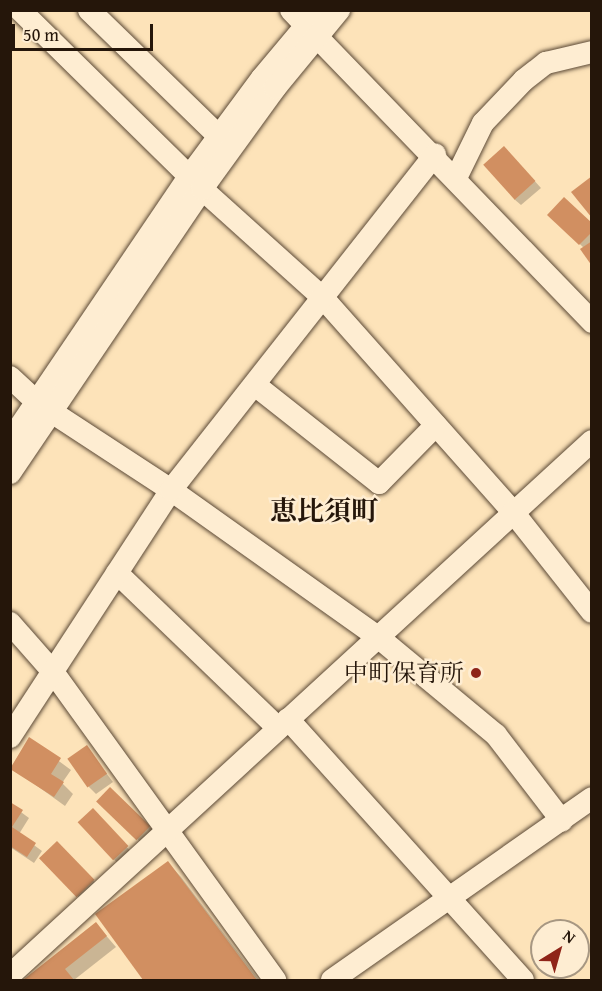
<!DOCTYPE html>
<meta charset="utf-8">
<style>
body{margin:0}
#map{position:relative;width:602px;height:991px;overflow:hidden;background:#fde3b9;font-family:"Gentium Book Plus","Noto Serif JP",serif}
div>[style]{position:absolute}
.shadow>*{inset:0;background:#0003;transform-origin:0 0}
.building>*{inset:0;background:#d18f61;transform-origin:0 0}
.roads{filter:drop-shadow(0 0 2px #5b4936) drop-shadow(0 0 2px #5b4936)}
.minor>*{height:22px;margin:-11px;padding:0 11px;transform-origin:11px;border-radius:11px;background:#feedd2}
.dots>*{width:16px;height:16px;translate:-50% -50%;box-sizing:border-box;border:3px solid #feedd2;border-radius:50%}
span{translate:-50% -50%;white-space:nowrap;text-align:center;line-height:1.15;-webkit-text-stroke:5px #feedd2;paint-order:stroke}
.poi-label{font-size:24px;color:#25160a}
.right{translate:-100% -50%;text-align:right}
.quarter-label{font-size:27px;color:#25160a;font-weight:700}
.frame{position:absolute;inset:0;border:12px solid #25160a;pointer-events:none}
.north{position:absolute;left:530px;top:919px;width:60px;height:60px;box-sizing:border-box;background:#feedd2;border:2px solid #a79782;border-radius:50%;rotate:37deg;font-size:16px;font-weight:700;line-height:24px;text-align:center;color:#25160a}
.north::after{content:'';display:block;margin:auto;width:21px;height:27px;background:#8f2418;clip-path:polygon(50% 0,100% 100%,50% 72%,0 100%)}
.scale{position:absolute;left:12px;top:24px;width:141px;height:27px;box-sizing:border-box;border:3px solid #25160a;border-top:0;padding-left:8px;font-size:18px;line-height:21px;white-space:nowrap;color:#25160a;-webkit-text-stroke:4px #feedd2;paint-order:stroke}
</style>
<div id="map">
<div class="shadow">
<i style="clip-path:polygon(511px 155px,541px 188px,521px 205px,514px 199px)"></i>
<i style="clip-path:polygon(549px 215px,592px 225px,592px 264px,584px 248px)"></i>
<i style="clip-path:polygon(29px 739px,71px 770px,62px 783px,73px 794px,65px 806px,11px 767px)"></i>
<i style="clip-path:polygon(86px 747px,113px 782px,96px 794px,89px 787px)"></i>
<i style="left:110px;top:789px;width:64px;height:17px;rotate:44deg"></i>
<i style="clip-path:polygon(10px 804px,29px 818px,19px 834px,42px 851px,34px 863px,10px 847px)"></i>
<i style="clip-path:polygon(100px 817px,133px 854px,120px 866px,80px 822px)"></i>
<i style="left:57px;top:843px;width:62px;height:22px;rotate:46deg"></i>
<i style="clip-path:polygon(168px 863px,181px 877px,259px 980px,145px 980px,97px 915px)"></i>
<i style="clip-path:polygon(96px 924px,116px 947px,74px 980px,25px 980px)"></i>
</div>
<div class="building">
<i style="left:504px;top:146px;width:47px;height:28px;rotate:48deg"></i>
<i style="clip-path:polygon(592px 176px,592px 218px,571px 192px)"></i>
<i style="clip-path:polygon(564px 197px,592px 223px,592px 232px,579px 245px,547px 215px)"></i>
<i style="clip-path:polygon(592px 241px,592px 266px,580px 249px)"></i>
<i style="clip-path:polygon(29px 737px,61px 758px,51px 774px,64px 782px,54px 797px,10px 769px)"></i>
<i style="left:87px;top:745px;width:35px;height:24px;rotate:55deg"></i>
<i style="left:110px;top:787px;width:56px;height:20px;rotate:44deg"></i>
<i style="clip-path:polygon(10px 802px,23px 810px,12px 827px,36px 843px,27px 857px,10px 846px)"></i>
<i style="left:93px;top:808px;width:52px;height:21px;rotate:47deg"></i>
<i style="left:57px;top:841px;width:54px;height:25px;rotate:46deg"></i>
<i style="clip-path:polygon(168px 861px,257px 980px,143px 980px,95px 914px)"></i>
<i style="clip-path:polygon(96px 922px,107px 936px,65px 969px,74px 980px,23px 980px)"></i>
</div>
<div class="roads">
<div class="minor">
<i style="left:20px;top:10px;width:255px;rotate:44.5deg"></i>
<i style="left:202px;top:189px;width:164px;rotate:42deg"></i>
<i style="left:324px;top:299px;width:285px;rotate:48.4deg"></i>
<i style="left:513px;top:512px;width:127px;rotate:51.7deg"></i>
<i style="left:89px;top:10px;width:194px;rotate:44.2deg"></i>
<i style="left:291px;top:10px;width:434px;rotate:46deg"></i>
<i style="left:456px;top:178px;width:61px;rotate:-63.9deg"></i>
<i style="left:483px;top:123px;width:59px;rotate:-46.4deg"></i>
<i style="left:524px;top:80px;width:28px;rotate:-38deg"></i>
<i style="left:546px;top:63px;width:47px;rotate:-13.4deg"></i>
<i style="left:10px;top:377px;width:38px;rotate:43deg"></i>
<i style="left:38px;top:403px;width:159px;rotate:33.2deg"></i>
<i style="left:171px;top:490px;width:254px;rotate:35.4deg"></i>
<i style="left:378px;top:637px;width:153px;rotate:39.7deg"></i>
<i style="left:496px;top:735px;width:108px;rotate:52.5deg"></i>
<i style="left:255px;top:385px;width:158px;rotate:38.3deg"></i>
<i style="left:379px;top:483px;width:81px;rotate:-45.5deg"></i>
<i style="left:10px;top:441px;width:323px;rotate:-55.9deg"></i>
<i style="left:191px;top:174px;width:119px;rotate:-53.5deg"></i>
<i style="left:262px;top:78px;width:89px;rotate:-50deg"></i>
<i style="left:10px;top:473px;width:343px;rotate:-55.9deg"></i>
<i style="left:202px;top:189px;width:125px;rotate:-54.1deg"></i>
<i style="left:275px;top:88px;width:101px;rotate:-50.6deg"></i>
<i style="left:117px;top:573px;width:223px;rotate:43.9deg"></i>
<i style="left:10px;top:623px;width:65px;rotate:48.7deg"></i>
<i style="left:53px;top:672px;width:380px;rotate:54.2deg"></i>
<i style="left:288px;top:719px;width:351px;rotate:48deg"></i>
<i style="left:10px;top:737px;width:295px;rotate:-56.9deg"></i>
<i style="left:171px;top:490px;width:427px;rotate:-51.8deg"></i>
<i style="left:10px;top:975px;width:790px;rotate:-42.54deg"></i>
<i style="left:332px;top:980px;width:317px;rotate:-35deg"></i>
</div>
</div>
<div class="dots">
<i style="left:476px;top:673px;background:#8f2418"></i>
</div>
<div class="poi-label">
<span class="right" style="left:464px;top:673px">中町保育所</span>
</div>
<div class="quarter-label">
<span style="left:324px;top:511px">恵比須町</span>
</div>
<div class="frame"></div>
<div class="north">N</div>
<div class="scale">50 m</div>
</div>
